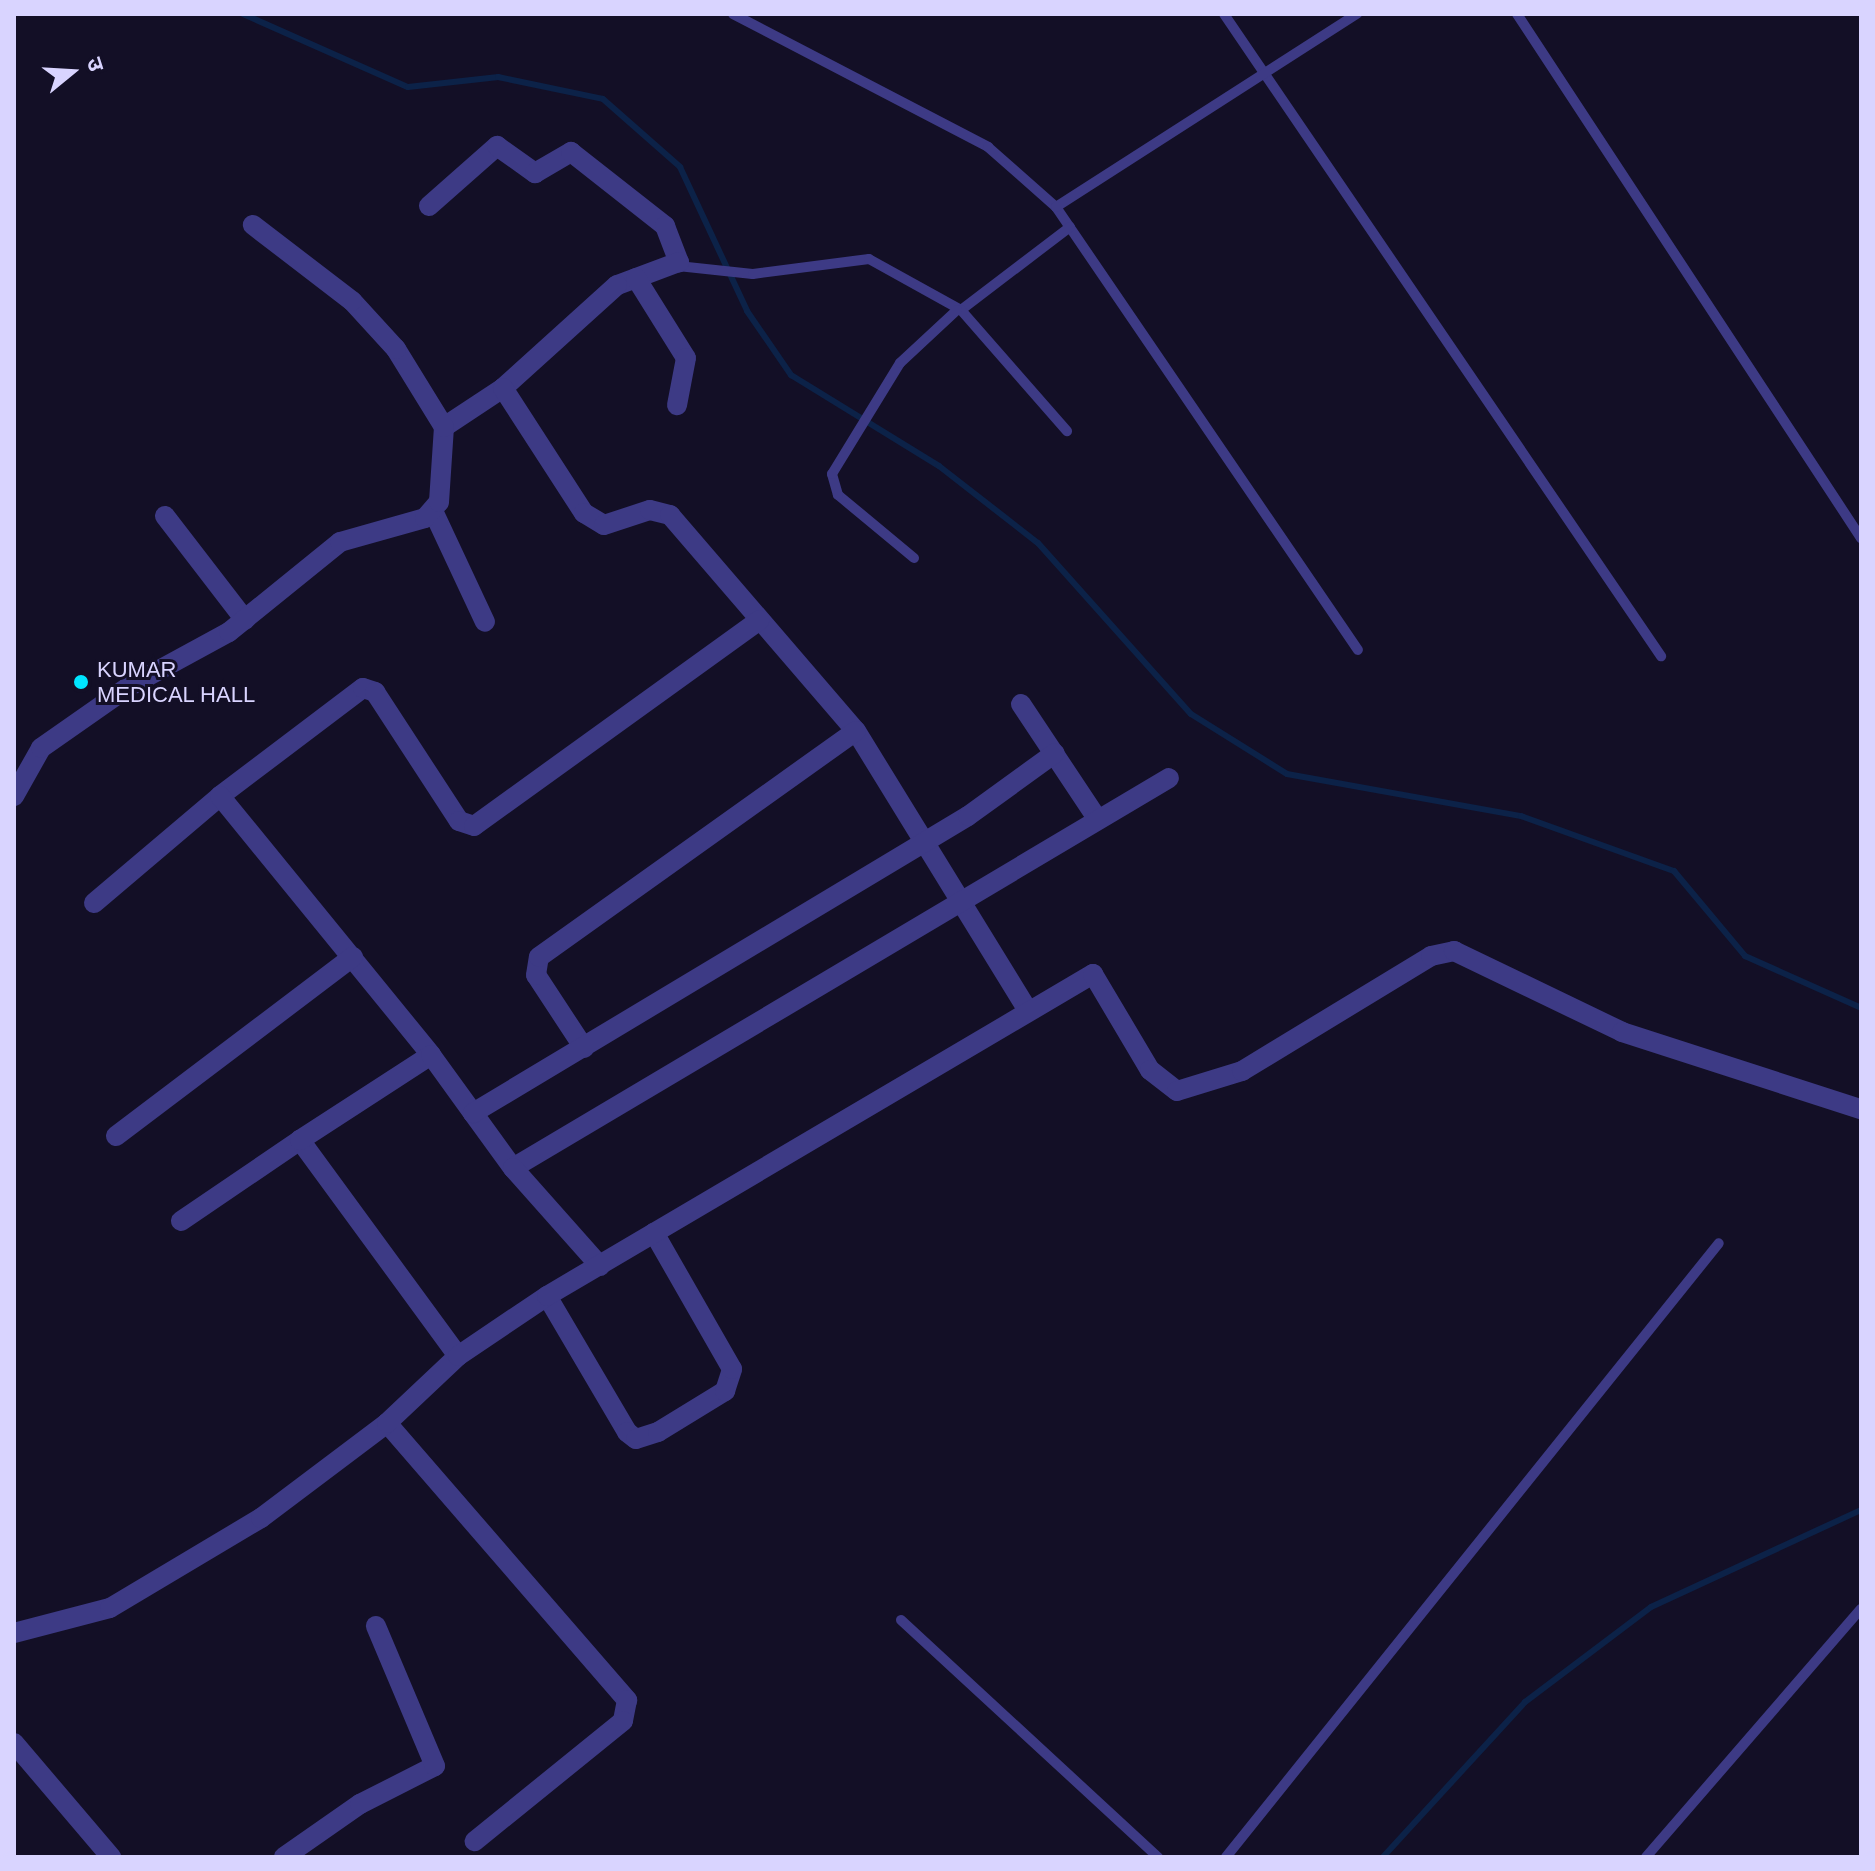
<!DOCTYPE html>
<meta charset="utf-8">
<style>
body{margin:0}
#map{position:relative;width:1875px;height:1871px;overflow:hidden;background:#130f26;font-family:Helvetica,"Noto Sans Devanagari",sans-serif}
div>[style]{position:absolute}
.stream>*{height:6px;margin:-3px;padding:0 3px;transform-origin:3px;border-radius:3px;background:#0c2248}
.service>*{height:10px;margin:-5px;padding:0 5px;transform-origin:5px;border-radius:5px;background:#3d3a85}
.minor>*{height:20px;margin:-10px;padding:0 10px;transform-origin:10px;border-radius:10px;background:#3d3a85}
.dots>*{width:22px;height:22px;translate:-50% -50%;box-sizing:border-box;border:4px solid #130f26;border-radius:50%}
span{translate:-50% -50%;white-space:nowrap;text-align:center;line-height:1.15;-webkit-text-stroke:6px #130f26;paint-order:stroke}
.poi-label{font-size:22px;color:#d9d4ff}
.left{translate:0 -50%;text-align:left}
.frame{position:absolute;inset:0;border:16px solid #d9d4ff;pointer-events:none}
.north{position:absolute;left:32px;top:32px;width:80px;height:80px;-webkit-text-stroke:6px #130f26;paint-order:stroke;rotate:72deg;font-size:22px;font-weight:700;line-height:32px;text-align:center;color:#d9d4ff}
.north::after{content:'';display:block;margin:auto;width:28px;height:36px;background:#d9d4ff;clip-path:polygon(50% 0,100% 100%,50% 72%,0 100%)}
</style>
<div id="map">
<div class="stream">
<i style="left:243px;top:14px;width:180px;rotate:23.9deg"></i>
<i style="left:408px;top:87px;width:91px;rotate:-6.3deg"></i>
<i style="left:498px;top:77px;width:107px;rotate:11.8deg"></i>
<i style="left:603px;top:99px;width:103px;rotate:41.4deg"></i>
<i style="left:680px;top:167px;width:159px;rotate:65deg"></i>
<i style="left:747px;top:311px;width:78px;rotate:55.5deg"></i>
<i style="left:791px;top:375px;width:174px;rotate:31.6deg"></i>
<i style="left:939px;top:466px;width:125px;rotate:37.9deg"></i>
<i style="left:1038px;top:543px;width:229px;rotate:48.2deg"></i>
<i style="left:1191px;top:714px;width:113px;rotate:32deg"></i>
<i style="left:1287px;top:774px;width:238px;rotate:10.2deg"></i>
<i style="left:1521px;top:816px;width:163px;rotate:19.8deg"></i>
<i style="left:1674px;top:871px;width:111px;rotate:50.1deg"></i>
<i style="left:1745px;top:956px;width:127px;rotate:24.1deg"></i>
<i style="left:1383px;top:1857px;width:210px;rotate:-47.5deg"></i>
<i style="left:1525px;top:1702px;width:158px;rotate:-37deg"></i>
<i style="left:1651px;top:1607px;width:231px;rotate:-24.8deg"></i>
</div>
<div class="service">
<i style="left:733px;top:14px;width:288px;rotate:27.5deg"></i>
<i style="left:988px;top:147px;width:91px;rotate:41.4deg"></i>
<i style="left:1056px;top:207px;width:536px;rotate:55.72deg"></i>
<i style="left:1224px;top:14px;width:777px;rotate:55.76deg"></i>
<i style="left:1517px;top:14px;width:627px;rotate:56.72deg"></i>
<i style="left:1056px;top:207px;width:358px;rotate:-32.7deg"></i>
<i style="left:678px;top:266px;width:75px;rotate:6.1deg"></i>
<i style="left:753px;top:274px;width:117px;rotate:-7.4deg"></i>
<i style="left:869px;top:259px;width:105px;rotate:29deg"></i>
<i style="left:961px;top:310px;width:137px;rotate:-37.3deg"></i>
<i style="left:961px;top:310px;width:161px;rotate:48.8deg"></i>
<i style="left:914px;top:558px;width:99px;rotate:-140.3deg"></i>
<i style="left:838px;top:495px;width:22px;rotate:-106deg"></i>
<i style="left:832px;top:474px;width:130px;rotate:-58.5deg"></i>
<i style="left:900px;top:363px;width:78px;rotate:-42.9deg"></i>
<i style="left:901px;top:1620px;width:350px;rotate:42.7deg"></i>
<i style="left:1226px;top:1857px;width:787px;rotate:-51.24deg"></i>
<i style="left:1646px;top:1857px;width:328px;rotate:-49.1deg"></i>
</div>
<div class="minor">
<i style="left:429px;top:206px;width:91px;rotate:-41.4deg"></i>
<i style="left:497px;top:146px;width:47px;rotate:35.4deg"></i>
<i style="left:535px;top:173px;width:42px;rotate:-30.3deg"></i>
<i style="left:571px;top:152px;width:120px;rotate:38.2deg"></i>
<i style="left:665px;top:226px;width:39px;rotate:69deg"></i>
<i style="left:679px;top:262px;width:66px;rotate:159.6deg"></i>
<i style="left:617px;top:285px;width:154px;rotate:137.9deg"></i>
<i style="left:503px;top:388px;width:71px;rotate:146.5deg"></i>
<i style="left:636px;top:278px;width:94px;rotate:58deg"></i>
<i style="left:686px;top:358px;width:48px;rotate:100.8deg"></i>
<i style="left:503px;top:388px;width:149px;rotate:57.1deg"></i>
<i style="left:584px;top:513px;width:23px;rotate:31deg"></i>
<i style="left:604px;top:525px;width:48px;rotate:-18.1deg"></i>
<i style="left:650px;top:510px;width:21px;rotate:14deg"></i>
<i style="left:670px;top:515px;width:285px;rotate:49.3deg"></i>
<i style="left:856px;top:731px;width:326px;rotate:58.4deg"></i>
<i style="left:434px;top:513px;width:120px;rotate:64.9deg"></i>
<i style="left:165px;top:516px;width:131px;rotate:52.4deg"></i>
<i style="left:1021px;top:704px;width:139px;rotate:56.4deg"></i>
<i style="left:14px;top:796px;width:55px;rotate:-60.6deg"></i>
<i style="left:41px;top:748px;width:106px;rotate:-35deg"></i>
<i style="left:128px;top:687px;width:115px;rotate:-28.6deg"></i>
<i style="left:229px;top:632px;width:143px;rotate:-39deg"></i>
<i style="left:340px;top:542px;width:88px;rotate:-15.8deg"></i>
<i style="left:425px;top:518px;width:21px;rotate:-49deg"></i>
<i style="left:439px;top:502px;width:75px;rotate:-86.2deg"></i>
<i style="left:444px;top:427px;width:92px;rotate:-121.6deg"></i>
<i style="left:396px;top:349px;width:65px;rotate:-132.5deg"></i>
<i style="left:352px;top:301px;width:125px;rotate:-142.5deg"></i>
<i style="left:220px;top:796px;width:179px;rotate:-37.1deg"></i>
<i style="left:363px;top:688px;width:13px;rotate:18deg"></i>
<i style="left:375px;top:692px;width:154px;rotate:56.9deg"></i>
<i style="left:459px;top:821px;width:16px;rotate:18deg"></i>
<i style="left:474px;top:826px;width:352px;rotate:-35.8deg"></i>
<i style="left:94px;top:903px;width:165px;rotate:-40.3deg"></i>
<i style="left:220px;top:796px;width:334px;rotate:50.8deg"></i>
<i style="left:584px;top:1048px;width:87px;rotate:-123.3deg"></i>
<i style="left:536px;top:975px;width:18px;rotate:-81deg"></i>
<i style="left:539px;top:957px;width:389px;rotate:-35.5deg"></i>
<i style="left:473px;top:1113px;width:68px;rotate:54deg"></i>
<i style="left:513px;top:1168px;width:763px;rotate:-30.73deg"></i>
<i style="left:116px;top:1136px;width:297px;rotate:-37.1deg"></i>
<i style="left:513px;top:1168px;width:131px;rotate:48.4deg"></i>
<i style="left:181px;top:1221px;width:144px;rotate:-34.2deg"></i>
<i style="left:547px;top:1296px;width:158px;rotate:59.5deg"></i>
<i style="left:627px;top:1432px;width:11px;rotate:38deg"></i>
<i style="left:636px;top:1439px;width:23px;rotate:-18deg"></i>
<i style="left:658px;top:1432px;width:79px;rotate:-31.5deg"></i>
<i style="left:725px;top:1391px;width:23px;rotate:-72deg"></i>
<i style="left:732px;top:1369px;width:157px;rotate:-119.8deg"></i>
<i style="left:458px;top:1356px;width:268px;rotate:-126.2deg"></i>
<i style="left:300px;top:1140px;width:156px;rotate:-33deg"></i>
<i style="left:431px;top:1055px;width:72px;rotate:54.1deg"></i>
<i style="left:473px;top:1113px;width:577px;rotate:-30.96deg"></i>
<i style="left:968px;top:816px;width:107px;rotate:-35.9deg"></i>
<i style="left:387px;top:1423px;width:367px;rotate:49.1deg"></i>
<i style="left:627px;top:1700px;width:21px;rotate:101deg"></i>
<i style="left:623px;top:1721px;width:191px;rotate:141deg"></i>
<i style="left:14px;top:1633px;width:99px;rotate:-14.6deg"></i>
<i style="left:110px;top:1608px;width:176px;rotate:-30.8deg"></i>
<i style="left:261px;top:1518px;width:158px;rotate:-37deg"></i>
<i style="left:387px;top:1423px;width:98px;rotate:-43.3deg"></i>
<i style="left:458px;top:1356px;width:107px;rotate:-34deg"></i>
<i style="left:547px;top:1296px;width:634px;rotate:-30.53deg"></i>
<i style="left:1093px;top:974px;width:112px;rotate:59.3deg"></i>
<i style="left:1150px;top:1070px;width:34px;rotate:38deg"></i>
<i style="left:1177px;top:1091px;width:68px;rotate:-17.1deg"></i>
<i style="left:1242px;top:1071px;width:221px;rotate:-31.3deg"></i>
<i style="left:1431px;top:956px;width:24px;rotate:-12deg"></i>
<i style="left:1454px;top:951px;width:187px;rotate:25.7deg"></i>
<i style="left:1622px;top:1032px;width:251px;rotate:17.9deg"></i>
<i style="left:14px;top:1743px;width:150px;rotate:49.6deg"></i>
<i style="left:284px;top:1857px;width:93px;rotate:-34.9deg"></i>
<i style="left:360px;top:1804px;width:84px;rotate:-26.9deg"></i>
<i style="left:435px;top:1766px;width:152px;rotate:-112.9deg"></i>
</div>
<div class="dots">
<i style="left:81px;top:682px;background:#00e5ff"></i>
</div>
<div class="poi-label">
<span class="left" style="left:97px;top:682px">KUMAR<br>MEDICAL HALL</span>
</div>
<div class="frame"></div>
<div class="north">उ</div>
</div>
